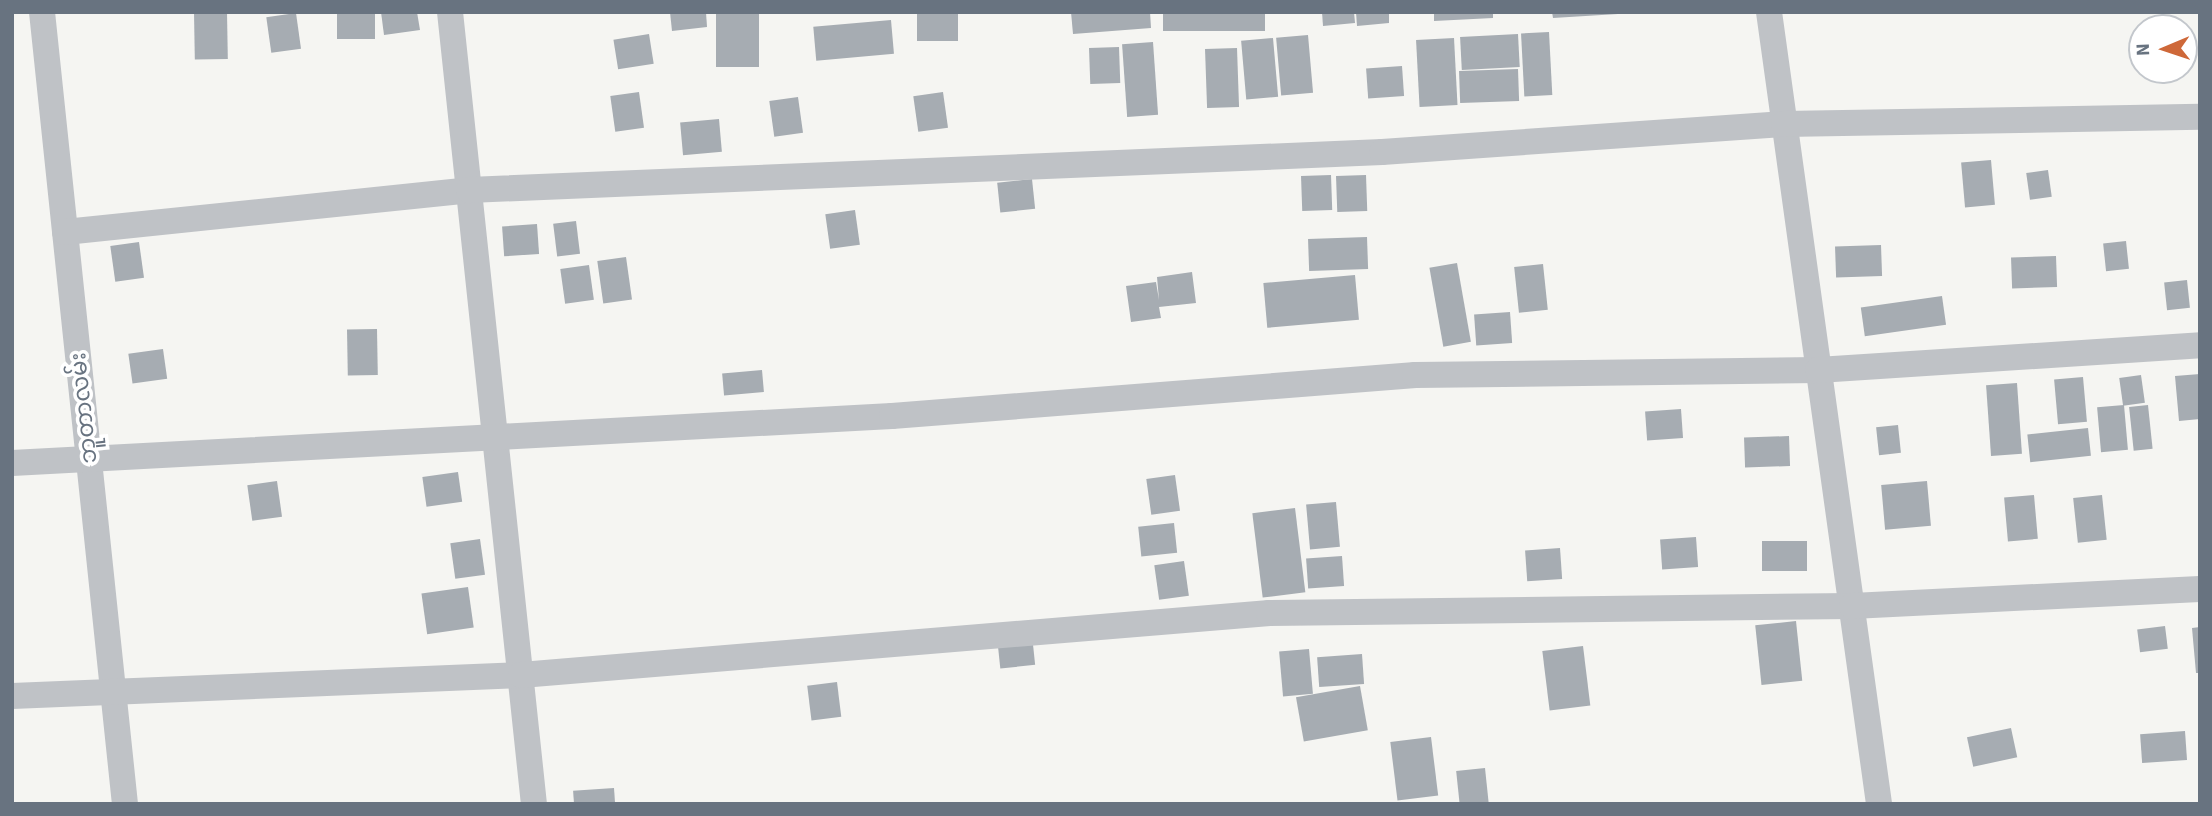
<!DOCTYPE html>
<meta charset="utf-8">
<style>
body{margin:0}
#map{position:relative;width:2212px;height:816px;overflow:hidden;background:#f5f5f2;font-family:"Source Sans 3","Noto Sans Myanmar",sans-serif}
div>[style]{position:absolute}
.building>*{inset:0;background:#a6acb2;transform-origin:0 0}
.street>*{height:26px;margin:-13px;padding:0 13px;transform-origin:13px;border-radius:13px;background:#bfc2c6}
span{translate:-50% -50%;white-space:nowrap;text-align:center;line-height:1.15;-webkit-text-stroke:7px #fff;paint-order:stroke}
.street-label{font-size:23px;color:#687380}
.frame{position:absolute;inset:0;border:14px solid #687380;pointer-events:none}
.north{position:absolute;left:2128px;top:14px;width:70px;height:70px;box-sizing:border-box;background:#fff;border:2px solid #c3c7cc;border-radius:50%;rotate:268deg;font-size:19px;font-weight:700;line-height:28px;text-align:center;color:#687380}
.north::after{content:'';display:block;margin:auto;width:24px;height:32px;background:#ce6839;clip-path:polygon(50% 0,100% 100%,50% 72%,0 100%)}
</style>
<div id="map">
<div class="building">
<i style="left:227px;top:12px;width:47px;height:33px;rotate:89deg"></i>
<i style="left:337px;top:12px;width:38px;height:27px"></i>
<i style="clip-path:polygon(381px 12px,417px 12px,420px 30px,384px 35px)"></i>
<i style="clip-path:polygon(670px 12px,706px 12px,707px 27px,672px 31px)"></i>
<i style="left:716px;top:12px;width:43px;height:55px"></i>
<i style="left:917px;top:12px;width:41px;height:29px"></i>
<i style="clip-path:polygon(1071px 12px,1150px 12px,1151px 28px,1073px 34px)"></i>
<i style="left:1163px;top:12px;width:102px;height:19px"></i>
<i style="clip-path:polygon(1322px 12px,1354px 12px,1355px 23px,1323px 26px)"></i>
<i style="clip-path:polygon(1356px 12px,1389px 12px,1389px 23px,1357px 26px)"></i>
<i style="clip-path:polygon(1434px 12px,1493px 12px,1493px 18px,1434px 21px)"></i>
<i style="clip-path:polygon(1552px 12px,1617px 12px,1618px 14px,1553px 18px)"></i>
<i style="left:296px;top:13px;width:36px;height:30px;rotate:82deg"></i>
<i style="left:891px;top:20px;width:34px;height:78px;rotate:85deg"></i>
<i style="left:1549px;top:32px;width:63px;height:28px;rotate:87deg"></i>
<i style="left:649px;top:34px;width:30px;height:36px;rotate:81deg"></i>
<i style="left:1518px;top:34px;width:33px;height:58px;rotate:87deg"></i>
<i style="left:1308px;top:35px;width:58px;height:32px;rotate:85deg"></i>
<i style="left:1273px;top:38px;width:59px;height:32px;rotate:85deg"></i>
<i style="left:1454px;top:38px;width:67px;height:38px;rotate:87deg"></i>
<i style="left:1153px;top:42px;width:73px;height:31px;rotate:86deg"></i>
<i style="left:1119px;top:47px;width:36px;height:30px;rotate:88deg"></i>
<i style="left:1237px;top:48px;width:59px;height:32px;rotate:88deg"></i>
<i style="left:1402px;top:66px;width:30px;height:36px;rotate:86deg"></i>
<i style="left:1518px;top:69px;width:32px;height:59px;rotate:88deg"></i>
<i style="left:639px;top:92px;width:36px;height:29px;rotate:82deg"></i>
<i style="left:943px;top:92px;width:36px;height:30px;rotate:82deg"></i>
<i style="left:798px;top:97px;width:36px;height:29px;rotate:82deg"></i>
<i style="left:719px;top:119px;width:33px;height:39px;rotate:85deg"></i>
<i style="left:1991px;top:160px;width:45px;height:30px;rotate:85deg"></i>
<i style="left:2048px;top:170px;width:27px;height:22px;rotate:82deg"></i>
<i style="left:1331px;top:175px;width:35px;height:30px;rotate:88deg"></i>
<i style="left:1366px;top:175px;width:36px;height:30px;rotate:88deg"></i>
<i style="left:1032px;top:179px;width:30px;height:35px;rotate:84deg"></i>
<i style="left:855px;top:210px;width:35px;height:30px;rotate:82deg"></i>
<i style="left:576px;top:221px;width:33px;height:23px;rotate:83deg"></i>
<i style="left:537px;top:224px;width:30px;height:35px;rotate:86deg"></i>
<i style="left:1367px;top:237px;width:32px;height:59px;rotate:88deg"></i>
<i style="left:2126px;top:241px;width:28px;height:23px;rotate:84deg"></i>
<i style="left:139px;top:242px;width:36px;height:29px;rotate:82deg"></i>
<i style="left:1881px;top:245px;width:31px;height:46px;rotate:88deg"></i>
<i style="left:2056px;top:256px;width:31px;height:45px;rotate:88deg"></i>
<i style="left:626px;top:257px;width:43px;height:29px;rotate:82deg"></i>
<i style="left:1457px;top:263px;width:80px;height:28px;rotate:80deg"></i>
<i style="left:1543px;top:264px;width:46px;height:29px;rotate:84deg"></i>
<i style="left:589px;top:265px;width:35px;height:29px;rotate:82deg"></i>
<i style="clip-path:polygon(1192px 272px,1196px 303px,1159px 307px,1161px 318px,1131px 322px,1126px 286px,1156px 282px,1159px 300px,1157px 277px)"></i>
<i style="left:1355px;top:275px;width:45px;height:92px;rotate:85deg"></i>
<i style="left:2187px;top:280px;width:28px;height:23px;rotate:84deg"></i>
<i style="left:1942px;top:296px;width:29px;height:82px;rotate:82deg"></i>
<i style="left:1510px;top:312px;width:31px;height:36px;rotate:86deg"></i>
<i style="left:377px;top:329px;width:46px;height:30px;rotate:89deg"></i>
<i style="left:163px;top:349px;width:30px;height:35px;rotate:82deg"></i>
<i style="left:762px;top:370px;width:22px;height:40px;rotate:85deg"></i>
<i style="clip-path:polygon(2200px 374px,2200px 419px,2179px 421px,2175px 376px)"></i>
<i style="left:2141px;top:375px;width:28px;height:22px;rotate:82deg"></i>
<i style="left:2083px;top:377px;width:45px;height:29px;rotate:85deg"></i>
<i style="left:2017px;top:383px;width:71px;height:31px;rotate:86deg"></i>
<i style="left:2124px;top:405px;width:45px;height:27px;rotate:85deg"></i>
<i style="left:2148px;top:405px;width:44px;height:19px;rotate:84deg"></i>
<i style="left:1681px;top:409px;width:29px;height:36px;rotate:86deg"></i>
<i style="left:1898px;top:425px;width:28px;height:22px;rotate:84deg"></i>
<i style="left:2088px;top:428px;width:28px;height:61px;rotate:84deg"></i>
<i style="left:1789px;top:436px;width:30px;height:45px;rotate:88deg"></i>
<i style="left:458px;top:472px;width:30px;height:36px;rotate:82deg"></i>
<i style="left:1175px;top:475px;width:36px;height:29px;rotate:82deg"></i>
<i style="left:277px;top:481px;width:36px;height:30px;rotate:82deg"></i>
<i style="left:1927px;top:481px;width:45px;height:46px;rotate:85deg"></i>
<i style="left:2034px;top:495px;width:44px;height:30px;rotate:85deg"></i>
<i style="left:2102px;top:495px;width:45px;height:29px;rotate:84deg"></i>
<i style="left:1336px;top:502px;width:45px;height:30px;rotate:85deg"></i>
<i style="left:1295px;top:508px;width:85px;height:43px;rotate:83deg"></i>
<i style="left:1174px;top:523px;width:30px;height:36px;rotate:84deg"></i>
<i style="left:1696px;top:537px;width:30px;height:36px;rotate:86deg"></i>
<i style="left:480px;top:539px;width:36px;height:30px;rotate:82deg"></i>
<i style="left:1762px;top:541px;width:45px;height:30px"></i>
<i style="left:1560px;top:548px;width:31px;height:35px;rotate:86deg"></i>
<i style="left:1342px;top:556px;width:30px;height:36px;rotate:86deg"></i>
<i style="left:1184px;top:561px;width:35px;height:30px;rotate:82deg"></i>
<i style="left:468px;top:587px;width:41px;height:47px;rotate:82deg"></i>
<i style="left:1796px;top:621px;width:60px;height:41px;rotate:84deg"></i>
<i style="left:2165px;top:626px;width:23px;height:28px;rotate:83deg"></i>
<i style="clip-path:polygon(2200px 627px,2200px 673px,2196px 673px,2192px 628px)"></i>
<i style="left:1032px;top:635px;width:30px;height:35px;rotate:84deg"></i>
<i style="left:1583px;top:646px;width:60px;height:41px;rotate:83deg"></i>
<i style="left:1309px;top:649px;width:45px;height:30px;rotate:85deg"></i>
<i style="left:1362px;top:654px;width:30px;height:45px;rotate:86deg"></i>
<i style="left:837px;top:682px;width:35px;height:30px;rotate:83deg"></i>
<i style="left:1360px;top:686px;width:45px;height:65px;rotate:80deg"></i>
<i style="left:2011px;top:728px;width:30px;height:45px;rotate:78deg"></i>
<i style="left:2185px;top:731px;width:29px;height:45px;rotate:86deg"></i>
<i style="left:1431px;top:737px;width:59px;height:41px;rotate:83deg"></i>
<i style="left:1485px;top:768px;width:36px;height:29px;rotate:84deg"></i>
<i style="left:614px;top:788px;width:16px;height:41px;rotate:86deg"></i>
</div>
<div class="street">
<i style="left:42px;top:12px;width:796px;rotate:84.02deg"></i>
<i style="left:450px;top:12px;width:796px;rotate:83.95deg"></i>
<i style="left:1769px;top:12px;width:800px;rotate:82.09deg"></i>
<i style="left:65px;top:232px;width:406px;rotate:-5.9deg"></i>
<i style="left:469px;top:190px;width:914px;rotate:-2.38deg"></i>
<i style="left:1382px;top:152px;width:403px;rotate:-4deg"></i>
<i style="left:1784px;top:124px;width:416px;rotate:-1deg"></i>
<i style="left:12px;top:463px;width:881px;rotate:-3.06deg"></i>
<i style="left:892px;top:416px;width:525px;rotate:-4.48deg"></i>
<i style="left:1415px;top:375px;width:403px;rotate:-0.7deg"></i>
<i style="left:1818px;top:370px;width:383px;rotate:-3.7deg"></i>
<i style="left:12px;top:696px;width:509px;rotate:-2.36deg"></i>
<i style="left:521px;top:675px;width:751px;rotate:-4.74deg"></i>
<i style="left:1269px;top:613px;width:583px;rotate:-0.69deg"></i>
<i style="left:1852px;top:606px;width:348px;rotate:-2.8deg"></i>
</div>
<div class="street-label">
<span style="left:84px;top:408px;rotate:-96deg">ဘူတာလမ်း</span>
</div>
<div class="frame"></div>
<div class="north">N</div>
</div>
